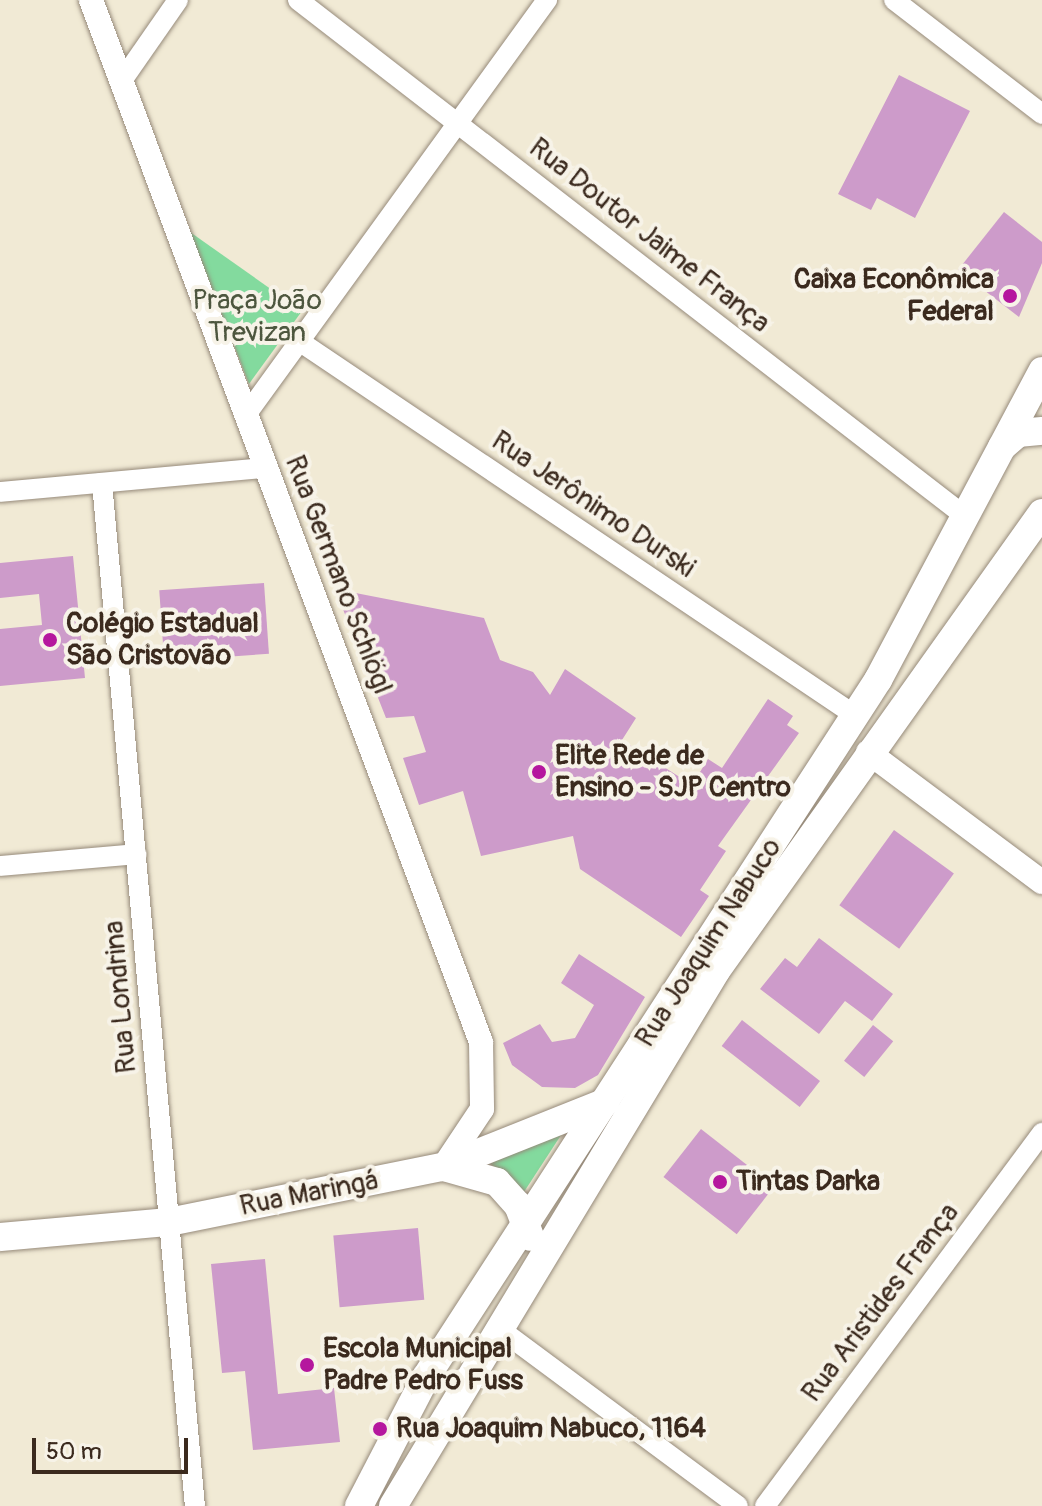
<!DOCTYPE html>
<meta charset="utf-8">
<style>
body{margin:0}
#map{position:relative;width:1042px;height:1506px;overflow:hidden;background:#f1ead5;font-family:Pangolin,sans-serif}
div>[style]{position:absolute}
.green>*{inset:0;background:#83da9e}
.building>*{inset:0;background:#cd9bca;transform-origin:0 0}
.roads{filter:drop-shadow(0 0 2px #968a7a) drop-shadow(0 0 2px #968a7a)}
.minor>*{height:20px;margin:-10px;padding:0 10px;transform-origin:10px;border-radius:10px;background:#fff}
.tertiary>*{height:24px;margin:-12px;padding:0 12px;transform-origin:12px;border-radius:12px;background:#fff}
.secondary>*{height:28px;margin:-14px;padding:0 14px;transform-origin:14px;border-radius:14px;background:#fff}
.dots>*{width:22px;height:22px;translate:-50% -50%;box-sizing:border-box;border:4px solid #f7f3e8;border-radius:50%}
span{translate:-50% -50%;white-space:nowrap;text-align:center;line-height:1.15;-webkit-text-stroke:8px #f7f3e8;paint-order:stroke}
.street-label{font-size:28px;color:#3b2a1e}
.poi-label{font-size:28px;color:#3b2a1e;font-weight:700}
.right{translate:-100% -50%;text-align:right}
.left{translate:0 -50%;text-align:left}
.park-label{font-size:28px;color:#4d563e}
.scale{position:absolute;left:32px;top:1438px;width:156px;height:36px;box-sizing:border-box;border:4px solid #3b2a1e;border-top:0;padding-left:10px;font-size:24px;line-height:28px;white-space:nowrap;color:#3b2a1e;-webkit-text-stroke:6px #f7f3e8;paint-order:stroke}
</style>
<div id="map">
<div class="green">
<i style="clip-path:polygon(190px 232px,302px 311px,249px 384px)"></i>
<i style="clip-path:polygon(565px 1129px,522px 1195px,486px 1159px)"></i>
</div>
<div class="building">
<i style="clip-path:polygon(899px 75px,970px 111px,915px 218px,877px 198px,871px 210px,838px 194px)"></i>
<i style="clip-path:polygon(1004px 212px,1042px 242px,1042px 263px,1019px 317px,958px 270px)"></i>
<i style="clip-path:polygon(73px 556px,85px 678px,0 686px,0 629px,42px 625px,39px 594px,0 598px,0 563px)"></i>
<i style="left:264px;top:583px;width:71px;height:105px;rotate:86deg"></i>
<i style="clip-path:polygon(335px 589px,484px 618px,500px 660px,533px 672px,550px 695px,565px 669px,636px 718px,622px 740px,692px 785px,708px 759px,722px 768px,768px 699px,793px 716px,787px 725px,799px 733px,718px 846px,726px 851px,700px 890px,709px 896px,681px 937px,580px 869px,573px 836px,481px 856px,463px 791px,419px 805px,403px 758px,426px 752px,414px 716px,386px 718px)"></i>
<i style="left:894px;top:830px;width:74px;height:93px;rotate:36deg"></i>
<i style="clip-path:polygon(819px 938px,893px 994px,872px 1021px,845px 1001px,819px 1034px,760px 989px,785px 958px,797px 967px)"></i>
<i style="clip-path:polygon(579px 954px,645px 997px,598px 1075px,575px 1088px,542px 1087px,512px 1065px,503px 1043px,540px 1024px,552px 1042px,575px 1038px,594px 1005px,561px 983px)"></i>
<i style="left:742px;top:1020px;width:99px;height:33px;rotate:38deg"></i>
<i style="left:873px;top:1025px;width:26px;height:46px;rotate:39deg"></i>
<i style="left:701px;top:1129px;width:93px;height:61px;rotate:38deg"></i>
<i style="left:418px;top:1228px;width:72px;height:85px;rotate:85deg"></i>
<i style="clip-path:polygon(265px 1259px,278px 1394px,334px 1388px,340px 1442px,253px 1450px,245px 1371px,222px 1373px,211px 1264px)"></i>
</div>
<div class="roads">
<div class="minor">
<i style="left:298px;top:0;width:845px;rotate:37.74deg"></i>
<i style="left:894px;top:0;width:187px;rotate:37.6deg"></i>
<i style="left:121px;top:82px;width:100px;rotate:-55.2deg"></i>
<i style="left:299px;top:341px;width:671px;rotate:33.95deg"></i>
<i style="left:246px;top:415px;width:513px;rotate:-54.05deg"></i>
<i style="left:102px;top:483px;width:1027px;rotate:84.81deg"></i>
<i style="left:0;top:492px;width:267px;rotate:-5.2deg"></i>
<i style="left:0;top:866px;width:137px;rotate:-5deg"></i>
<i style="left:497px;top:1327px;width:300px;rotate:36.6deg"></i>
<i style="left:765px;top:1506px;width:465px;rotate:-53.4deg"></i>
</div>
<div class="tertiary">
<i style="left:91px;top:0;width:1113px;rotate:69.48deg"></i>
<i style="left:481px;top:1042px;width:67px;rotate:89.1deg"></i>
<i style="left:482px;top:1109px;width:69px;rotate:123.7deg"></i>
<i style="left:868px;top:752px;width:217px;rotate:36.8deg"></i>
</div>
<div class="secondary">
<i style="left:1002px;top:447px;width:21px;rotate:-41deg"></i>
<i style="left:1018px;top:433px;width:24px;rotate:-5deg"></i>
<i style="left:444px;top:1167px;width:55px;rotate:15.8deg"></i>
<i style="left:497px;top:1182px;width:31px;rotate:48deg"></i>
<i style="left:518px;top:1205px;width:34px;rotate:69deg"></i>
<i style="left:0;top:1237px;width:170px;rotate:-5.1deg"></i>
<i style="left:169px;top:1222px;width:279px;rotate:-11.4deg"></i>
<i style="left:443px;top:1167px;width:175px;rotate:-21.7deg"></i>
<i style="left:359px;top:1506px;width:145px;rotate:-62.6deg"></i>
<i style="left:426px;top:1377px;width:831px;rotate:-57.04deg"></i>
<i style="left:878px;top:680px;width:350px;rotate:-62deg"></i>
<i style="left:393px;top:1506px;width:625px;rotate:-58.88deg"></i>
<i style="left:716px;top:971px;width:562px;rotate:-54.56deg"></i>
</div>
</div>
<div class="dots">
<i style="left:1010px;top:296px;background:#b5179e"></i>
<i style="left:50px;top:640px;background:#b5179e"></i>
<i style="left:539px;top:772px;background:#b5179e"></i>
<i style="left:720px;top:1182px;background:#b5179e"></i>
<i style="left:307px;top:1365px;background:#b5179e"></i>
<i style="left:380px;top:1429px;background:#b5179e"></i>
</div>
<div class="street-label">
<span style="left:649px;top:236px;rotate:38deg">Rua Doutor Jaime França</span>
<span style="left:593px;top:505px;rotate:34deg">Rua Jerônimo Durski</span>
<span style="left:338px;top:575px;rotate:69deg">Rua Germano Schlögl</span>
<span style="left:709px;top:943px;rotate:-57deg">Rua Joaquim Nabuco</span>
<span style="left:121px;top:997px;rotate:-95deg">Rua Londrina</span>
<span style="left:309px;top:1194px;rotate:-11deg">Rua Maringá</span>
<span style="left:881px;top:1303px;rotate:-53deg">Rua Aristides França</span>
</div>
<div class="poi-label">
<span class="right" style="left:994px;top:296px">Caixa Econômica<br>Federal</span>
<span class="left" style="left:66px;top:640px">Colégio Estadual<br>São Cristovão</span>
<span class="left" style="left:555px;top:772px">Elite Rede de<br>Ensino - SJP Centro</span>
<span class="left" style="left:736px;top:1182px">Tintas Darka</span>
<span class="left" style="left:323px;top:1365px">Escola Municipal<br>Padre Pedro Fuss</span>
<span class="left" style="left:396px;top:1429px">Rua Joaquim Nabuco, 1164</span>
</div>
<div class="park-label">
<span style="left:257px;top:317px">Praça João<br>Trevizan</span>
</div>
<div class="scale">50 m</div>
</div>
